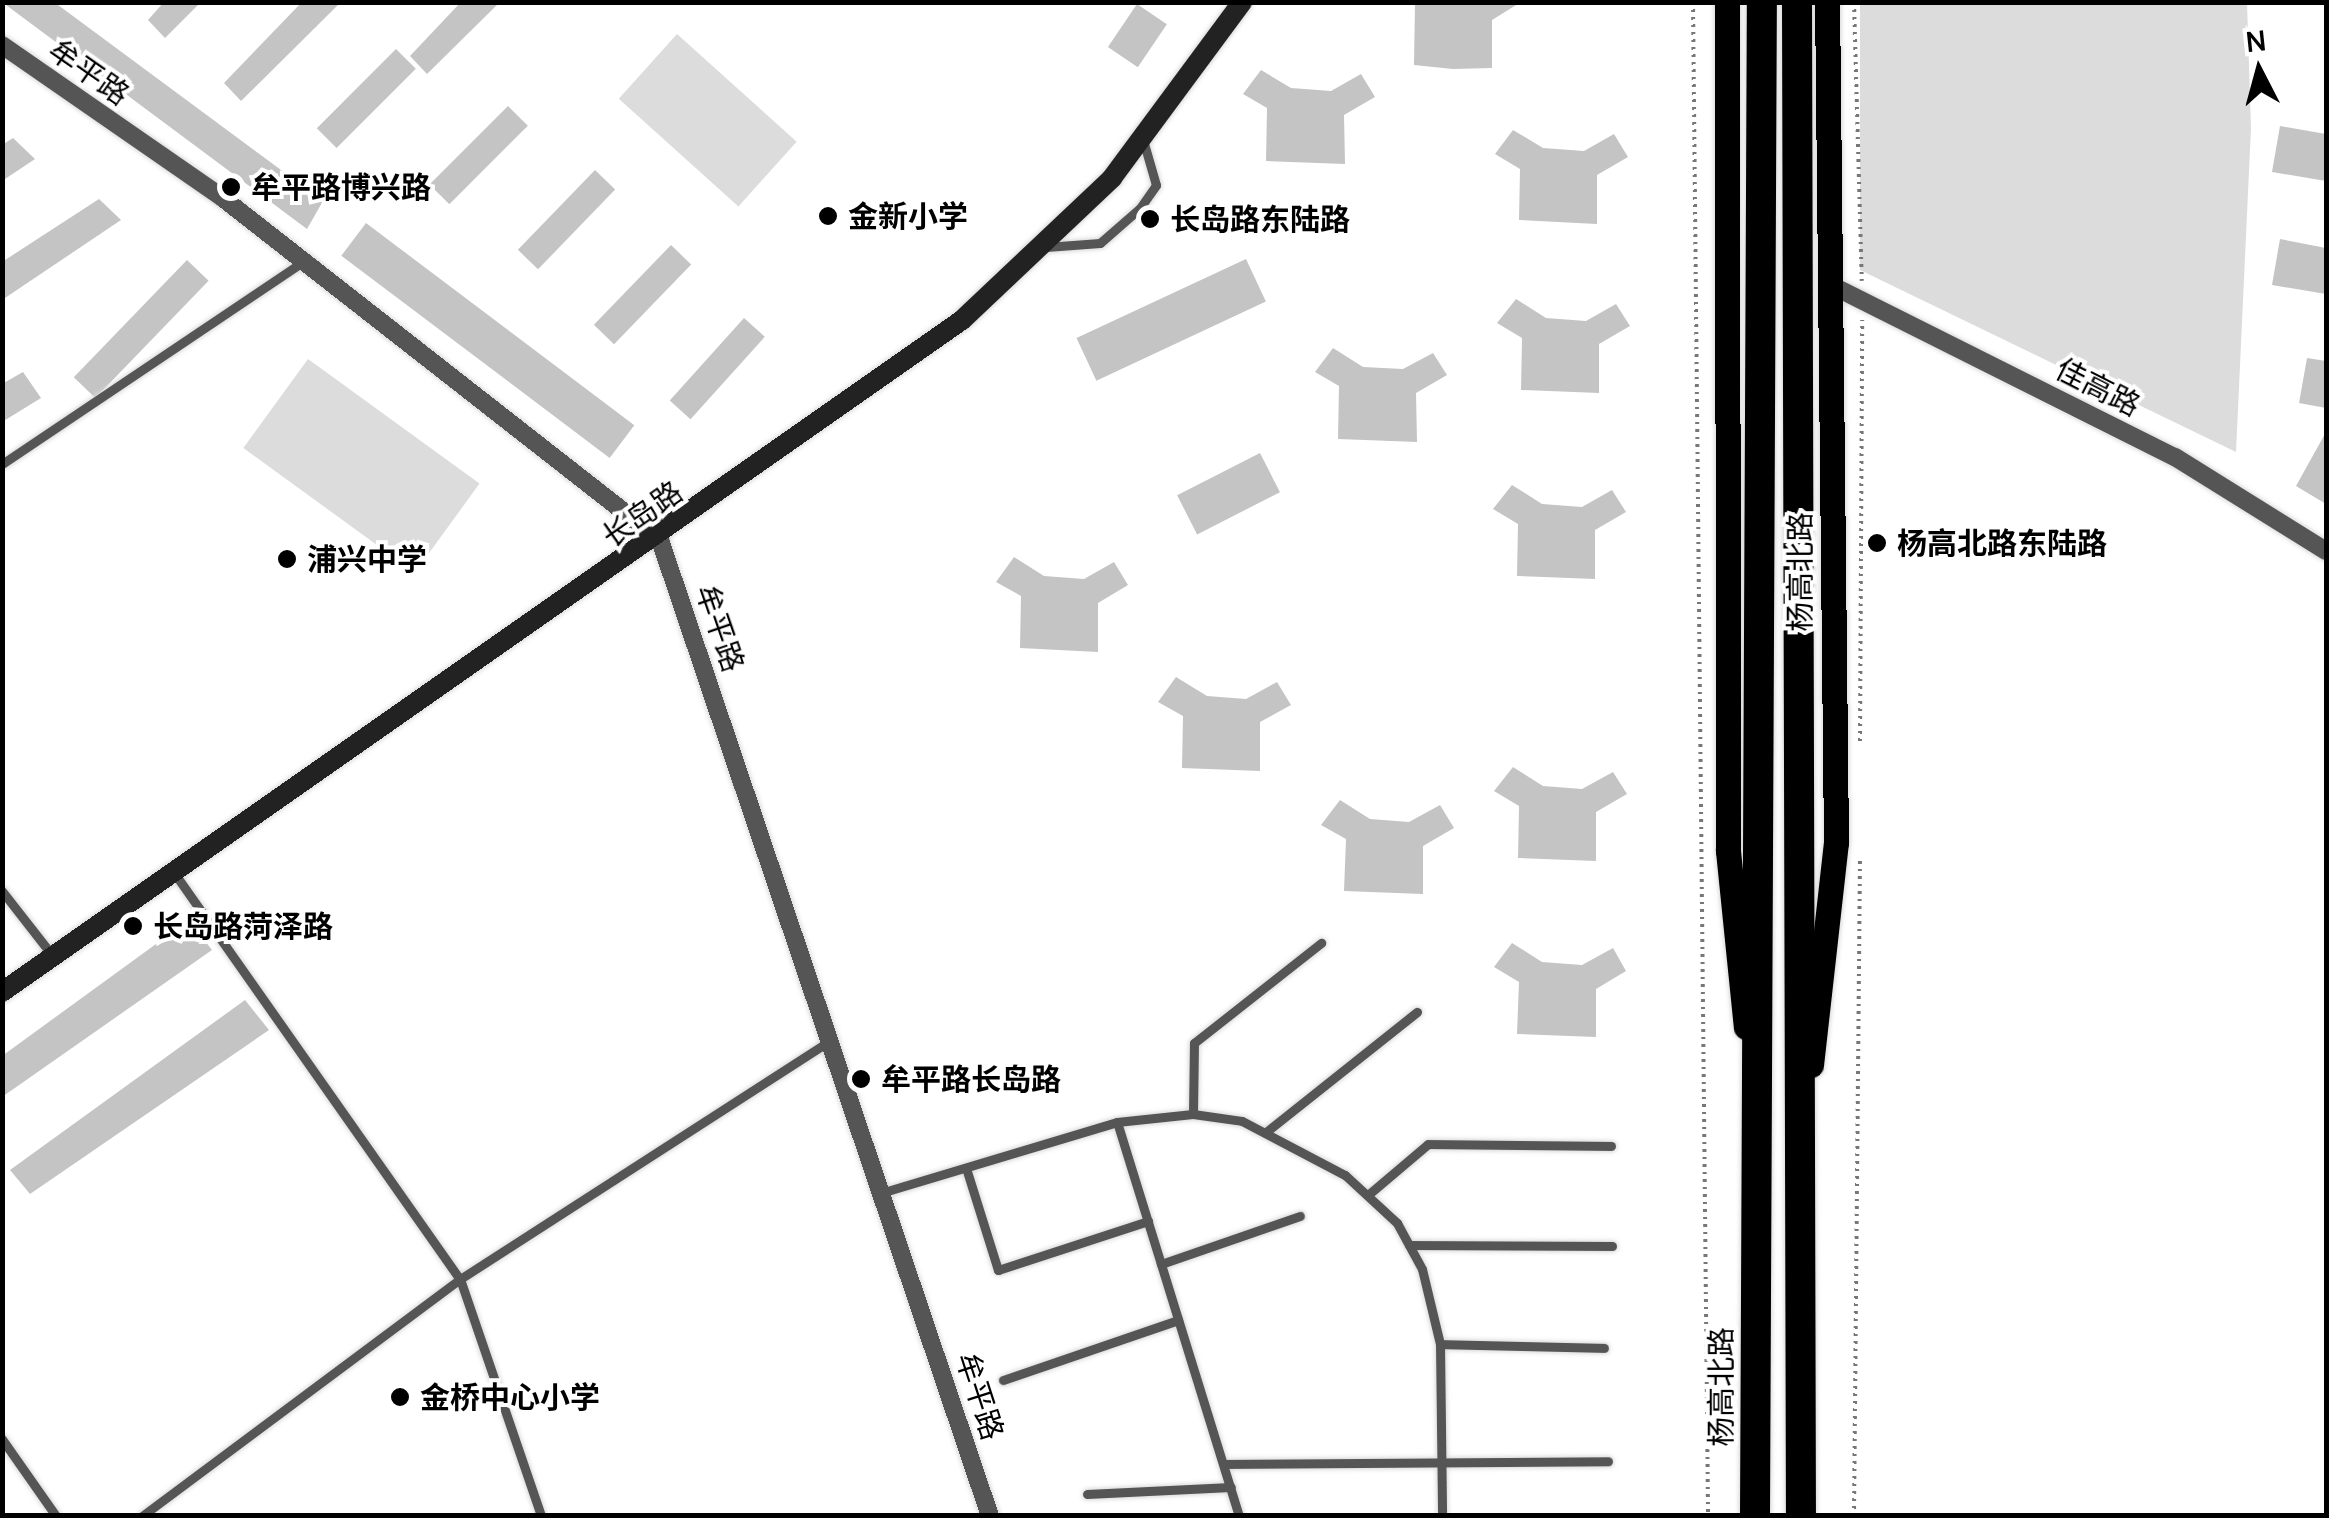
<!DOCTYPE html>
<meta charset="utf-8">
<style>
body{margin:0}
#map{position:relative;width:2329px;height:1518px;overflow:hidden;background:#fff;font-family:Manrope,"Noto Sans SC",sans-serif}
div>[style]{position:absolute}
.green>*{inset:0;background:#dcdcdc;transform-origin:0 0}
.building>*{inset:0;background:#c4c4c4;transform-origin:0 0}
.path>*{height:4px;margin-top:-2px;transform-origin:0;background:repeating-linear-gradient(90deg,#777 0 2.5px,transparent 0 7.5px)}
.roads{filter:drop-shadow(0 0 2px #dbdbdb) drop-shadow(0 0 2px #dbdbdb)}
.lane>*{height:9px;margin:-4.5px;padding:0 4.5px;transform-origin:4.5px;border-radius:4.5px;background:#555}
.street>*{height:18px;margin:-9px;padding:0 9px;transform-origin:9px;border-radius:9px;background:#555}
.secondary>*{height:20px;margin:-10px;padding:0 10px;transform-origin:10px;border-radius:10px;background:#222}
.primary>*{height:25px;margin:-12.5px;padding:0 12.5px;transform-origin:12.5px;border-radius:12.5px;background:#000}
.highway>*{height:30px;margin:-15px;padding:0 15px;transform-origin:15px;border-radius:15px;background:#000}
.dots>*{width:28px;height:28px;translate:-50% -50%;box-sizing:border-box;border:5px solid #fff;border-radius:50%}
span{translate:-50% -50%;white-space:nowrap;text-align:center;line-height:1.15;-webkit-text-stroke:8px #fff;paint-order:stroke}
.street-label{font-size:30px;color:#000}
.poi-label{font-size:30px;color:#000;font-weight:700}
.left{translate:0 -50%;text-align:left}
.frame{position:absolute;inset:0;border:5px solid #000;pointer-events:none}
.north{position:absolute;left:2209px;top:20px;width:100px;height:100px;-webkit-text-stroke:8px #fff;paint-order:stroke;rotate:354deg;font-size:28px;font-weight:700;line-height:40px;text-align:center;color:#000}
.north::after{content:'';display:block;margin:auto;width:35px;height:45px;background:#000;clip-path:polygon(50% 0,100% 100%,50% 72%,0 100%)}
</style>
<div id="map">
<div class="green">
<i style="clip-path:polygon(1860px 3px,2247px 3px,2251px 128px,2236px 452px,1860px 270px)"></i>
<i style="left:677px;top:34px;width:161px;height:87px;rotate:42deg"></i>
<i style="left:308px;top:359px;width:212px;height:110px;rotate:36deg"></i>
</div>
<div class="building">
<i style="clip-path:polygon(2px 2px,54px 2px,323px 201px,307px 229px)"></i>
<i style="clip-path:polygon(164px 2px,201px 2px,165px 38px,148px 20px)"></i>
<i style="clip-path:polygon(302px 2px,341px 2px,241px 101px,224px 83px)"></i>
<i style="clip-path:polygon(461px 2px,500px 2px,427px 74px,410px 56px)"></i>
<i style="clip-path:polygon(1415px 2px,1521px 2px,1492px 20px,1492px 68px,1453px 69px,1414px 65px)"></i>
<i style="left:1137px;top:4px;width:36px;height:52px;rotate:34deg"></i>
<i style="left:396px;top:49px;width:28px;height:112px;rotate:45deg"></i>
<i style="clip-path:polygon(1261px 70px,1291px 88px,1331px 91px,1361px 74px,1375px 97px,1344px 115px,1345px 164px,1266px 161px,1267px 108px,1243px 94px)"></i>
<i style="left:508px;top:106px;width:28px;height:111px;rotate:45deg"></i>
<i style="clip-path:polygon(2280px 126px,2326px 134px,2326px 181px,2272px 172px)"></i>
<i style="clip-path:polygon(1513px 130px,1543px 148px,1584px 151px,1614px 134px,1628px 157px,1597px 175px,1597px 224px,1519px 220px,1520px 169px,1495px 154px)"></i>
<i style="clip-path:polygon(13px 138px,35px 159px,2px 181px,2px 145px)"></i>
<i style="left:595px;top:170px;width:28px;height:111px;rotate:44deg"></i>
<i style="clip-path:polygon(99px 199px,121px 220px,2px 300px,2px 262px)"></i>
<i style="left:366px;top:223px;width:336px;height:41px;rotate:37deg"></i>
<i style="clip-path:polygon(2280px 239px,2326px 248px,2326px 294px,2272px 285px)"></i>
<i style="left:671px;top:245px;width:28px;height:111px;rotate:44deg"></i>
<i style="left:1246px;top:259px;width:47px;height:187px;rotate:65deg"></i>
<i style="left:187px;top:260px;width:30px;height:163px;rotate:44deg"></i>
<i style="clip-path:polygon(1516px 299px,1546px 318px,1586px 321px,1616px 304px,1630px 326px,1599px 344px,1599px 393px,1521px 390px,1522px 338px,1497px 323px)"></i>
<i style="left:744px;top:318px;width:28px;height:111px;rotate:42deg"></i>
<i style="clip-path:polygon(1333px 348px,1363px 367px,1403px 369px,1433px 353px,1447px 375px,1416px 393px,1417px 442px,1338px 439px,1339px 386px,1315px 372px)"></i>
<i style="clip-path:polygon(2307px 358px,2326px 361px,2326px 408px,2299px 403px)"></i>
<i style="clip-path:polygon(23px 372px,41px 398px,2px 422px,2px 384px)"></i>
<i style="clip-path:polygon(2326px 432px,2326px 504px,2296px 486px)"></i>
<i style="left:1260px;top:453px;width:44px;height:93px;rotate:63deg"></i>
<i style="clip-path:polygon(1512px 485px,1542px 504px,1582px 507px,1612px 490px,1626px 512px,1595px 530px,1595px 579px,1517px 576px,1518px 524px,1493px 509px)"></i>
<i style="clip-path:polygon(1014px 557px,1044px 576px,1084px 579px,1114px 562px,1128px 585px,1098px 603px,1098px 652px,1020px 648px,1021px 596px,996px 582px)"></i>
<i style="clip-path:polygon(1176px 677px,1207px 696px,1246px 699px,1277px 682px,1291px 705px,1260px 722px,1260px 771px,1182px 768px,1183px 716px,1158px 702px)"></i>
<i style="clip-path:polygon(1513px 767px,1543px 786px,1582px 789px,1613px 772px,1627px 794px,1596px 812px,1596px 861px,1518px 858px,1519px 806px,1494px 791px)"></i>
<i style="clip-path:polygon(1340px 800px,1370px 819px,1409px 822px,1440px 805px,1454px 828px,1423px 846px,1423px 894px,1344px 891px,1346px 839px,1321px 825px)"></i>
<i style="clip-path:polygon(189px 920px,212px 950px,2px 1097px,2px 1056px)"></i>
<i style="clip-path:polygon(1512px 943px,1542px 962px,1582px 965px,1613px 948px,1626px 971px,1596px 989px,1596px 1037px,1517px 1034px,1519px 982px,1494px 967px)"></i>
<i style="clip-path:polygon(245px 1000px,269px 1030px,30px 1194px,10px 1170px)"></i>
</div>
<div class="path">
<i style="left:1693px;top:2px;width:1514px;rotate:89.43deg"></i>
<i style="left:1854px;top:2px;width:279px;rotate:88.4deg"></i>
<i style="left:1860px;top:741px;width:421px;rotate:-89.7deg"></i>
<i style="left:1854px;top:1516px;width:656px;rotate:-89.48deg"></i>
</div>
<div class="roads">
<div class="lane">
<i style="left:1046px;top:247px;width:54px;rotate:-4.2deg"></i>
<i style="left:1100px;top:243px;width:53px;rotate:-41.2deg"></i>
<i style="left:1140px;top:208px;width:28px;rotate:-55deg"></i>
<i style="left:1156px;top:185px;width:47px;rotate:-106.1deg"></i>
<i style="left:2px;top:464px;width:362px;rotate:-33.9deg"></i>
<i style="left:175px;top:874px;width:495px;rotate:54.9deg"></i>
<i style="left:460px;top:1279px;width:250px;rotate:71.1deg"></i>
<i style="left:2px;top:891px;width:81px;rotate:52deg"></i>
<i style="left:1193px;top:1114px;width:71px;rotate:-89.2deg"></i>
<i style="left:1194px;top:1043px;width:162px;rotate:-38.2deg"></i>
<i style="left:1117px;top:1122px;width:76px;rotate:-6deg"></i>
<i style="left:1193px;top:1114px;width:49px;rotate:8.1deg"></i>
<i style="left:1242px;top:1121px;width:116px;rotate:27.7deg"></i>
<i style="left:1345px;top:1175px;width:71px;rotate:42.7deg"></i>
<i style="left:1397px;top:1223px;width:52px;rotate:61.5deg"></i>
<i style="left:1422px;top:1269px;width:77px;rotate:76.5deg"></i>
<i style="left:1440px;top:1344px;width:172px;rotate:89.3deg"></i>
<i style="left:1266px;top:1132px;width:193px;rotate:-38.5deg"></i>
<i style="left:966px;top:1168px;width:107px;rotate:72.6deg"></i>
<i style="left:998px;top:1270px;width:158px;rotate:-18.1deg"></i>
<i style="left:884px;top:1192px;width:243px;rotate:-16.7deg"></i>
<i style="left:1117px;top:1122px;width:412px;rotate:72.8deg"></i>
<i style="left:1369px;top:1194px;width:77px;rotate:-40.3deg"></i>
<i style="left:1428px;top:1144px;width:183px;rotate:0.6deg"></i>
<i style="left:1409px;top:1245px;width:203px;rotate:0.3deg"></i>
<i style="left:1161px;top:1264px;width:147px;rotate:-19.1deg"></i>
<i style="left:1440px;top:1344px;width:164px;rotate:1.4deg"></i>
<i style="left:1003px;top:1380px;width:185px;rotate:-18.9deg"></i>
<i style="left:2px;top:1439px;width:94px;rotate:55deg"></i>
<i style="left:1224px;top:1464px;width:384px;rotate:-0.4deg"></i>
<i style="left:1087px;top:1494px;width:144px;rotate:-2.8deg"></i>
<i style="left:142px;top:1516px;width:397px;rotate:-36.7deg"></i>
<i style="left:460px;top:1279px;width:441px;rotate:-32.8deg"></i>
</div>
<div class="street">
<i style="left:2px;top:45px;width:270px;rotate:34.7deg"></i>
<i style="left:224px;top:199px;width:554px;rotate:38.03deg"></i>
<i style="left:660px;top:540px;width:1030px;rotate:71.32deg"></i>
<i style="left:1835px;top:287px;width:380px;rotate:26.6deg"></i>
<i style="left:2175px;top:457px;width:178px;rotate:31.9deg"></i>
</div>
<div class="secondary">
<i style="left:2px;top:992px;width:1172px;rotate:-34.99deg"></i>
<i style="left:962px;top:320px;width:207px;rotate:-43.4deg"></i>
<i style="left:1112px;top:178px;width:219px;rotate:-53.5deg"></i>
</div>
<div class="primary">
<i style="left:1727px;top:2px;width:849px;rotate:89.93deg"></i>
<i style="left:1728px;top:851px;width:177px;rotate:84.2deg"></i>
<i style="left:1811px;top:1065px;width:223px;rotate:-83.6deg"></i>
<i style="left:1836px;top:843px;width:841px;rotate:-90.61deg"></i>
</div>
<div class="highway">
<i style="left:1797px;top:2px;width:1514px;rotate:89.85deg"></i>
<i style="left:1755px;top:1516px;width:1514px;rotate:-89.74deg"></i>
</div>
</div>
<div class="dots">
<i style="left:231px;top:187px;background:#000"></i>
<i style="left:828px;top:216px;background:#000"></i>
<i style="left:1150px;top:219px;background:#000"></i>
<i style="left:1877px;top:543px;background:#000"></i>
<i style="left:287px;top:559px;background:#000"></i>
<i style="left:133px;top:926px;background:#000"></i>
<i style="left:861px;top:1079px;background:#000"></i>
<i style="left:400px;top:1397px;background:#000"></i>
</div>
<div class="street-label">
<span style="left:89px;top:72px;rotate:35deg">牟平路</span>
<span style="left:2098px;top:387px;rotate:27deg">佳高路</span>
<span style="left:642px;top:514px;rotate:-35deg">长岛路</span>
<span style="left:1800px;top:572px;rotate:-90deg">杨高北路</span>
<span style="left:720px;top:628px;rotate:71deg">牟平路</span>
<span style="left:1721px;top:1387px;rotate:-90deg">杨高北路</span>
<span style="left:980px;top:1396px;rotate:72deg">牟平路</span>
</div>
<div class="poi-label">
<span class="left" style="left:251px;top:187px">牟平路博兴路</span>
<span class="left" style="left:848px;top:216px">金新小学</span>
<span class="left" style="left:1170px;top:219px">长岛路东陆路</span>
<span class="left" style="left:1897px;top:543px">杨高北路东陆路</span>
<span class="left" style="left:307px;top:559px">浦兴中学</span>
<span class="left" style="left:153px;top:926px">长岛路菏泽路</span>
<span class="left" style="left:881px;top:1079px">牟平路长岛路</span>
<span class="left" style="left:420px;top:1397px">金桥中心小学</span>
</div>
<div class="frame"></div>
<div class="north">N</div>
</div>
